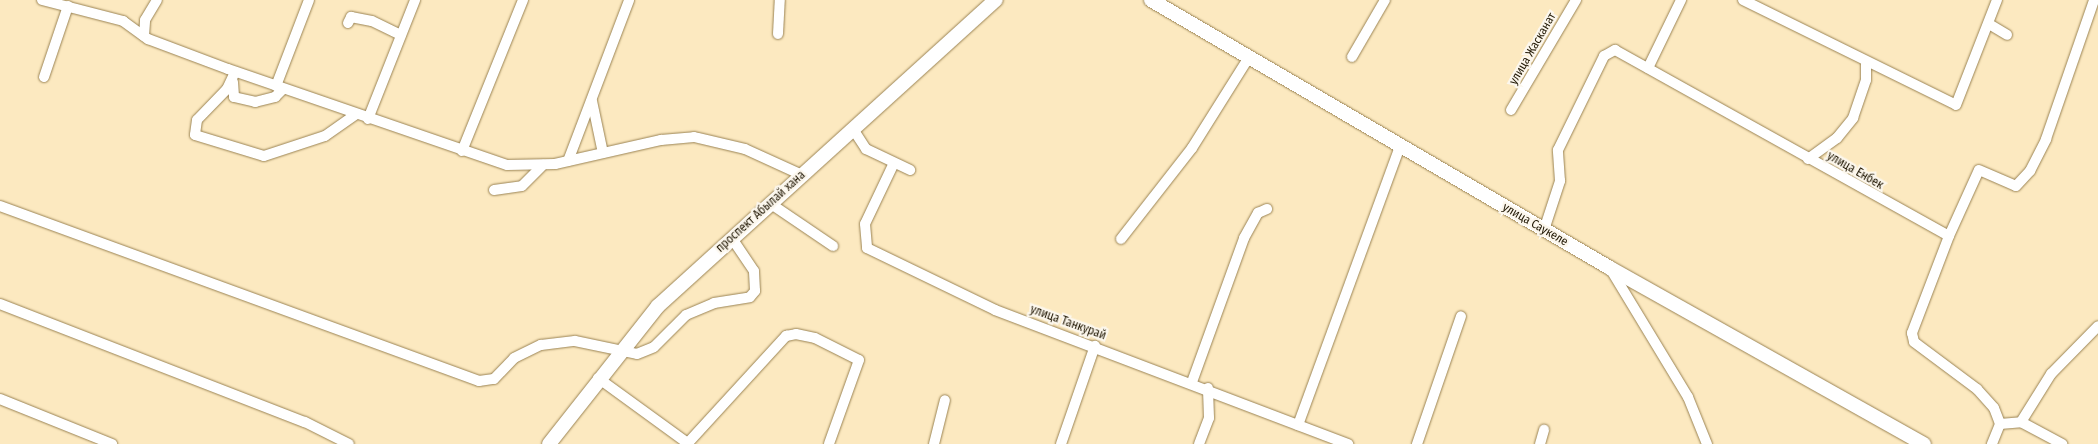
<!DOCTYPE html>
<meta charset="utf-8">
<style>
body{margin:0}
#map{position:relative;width:2098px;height:444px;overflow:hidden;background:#fce9c0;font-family:"Fira Sans Condensed",sans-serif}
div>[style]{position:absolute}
.roads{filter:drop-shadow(0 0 1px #9a8353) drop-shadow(0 0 1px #9a8353)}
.street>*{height:10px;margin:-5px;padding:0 5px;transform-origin:5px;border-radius:5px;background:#fff}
.secondary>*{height:14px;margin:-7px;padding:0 7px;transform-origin:7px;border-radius:7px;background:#fff}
span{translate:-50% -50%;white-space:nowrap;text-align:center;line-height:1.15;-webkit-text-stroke:4.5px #fcf7ed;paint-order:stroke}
.street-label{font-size:12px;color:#211804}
</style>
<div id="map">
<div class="roads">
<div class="street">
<i style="left:42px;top:0;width:84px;rotate:14.5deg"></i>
<i style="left:123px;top:21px;width:31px;rotate:36deg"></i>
<i style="left:148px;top:39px;width:85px;rotate:20.6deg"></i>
<i style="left:228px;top:69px;width:295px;rotate:19deg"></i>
<i style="left:507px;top:165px;width:48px;rotate:-1.2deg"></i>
<i style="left:555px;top:164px;width:109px;rotate:-12.8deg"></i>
<i style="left:661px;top:140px;width:33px;rotate:-5deg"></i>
<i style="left:694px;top:137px;width:52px;rotate:13.2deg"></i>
<i style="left:745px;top:149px;width:63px;rotate:24.5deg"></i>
<i style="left:1743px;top:0;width:237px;rotate:26.2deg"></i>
<i style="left:1956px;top:105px;width:113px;rotate:-68.7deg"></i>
<i style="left:348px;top:23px;width:7px;rotate:-63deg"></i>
<i style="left:351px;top:17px;width:21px;rotate:11deg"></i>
<i style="left:372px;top:21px;width:32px;rotate:26deg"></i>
<i style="left:1989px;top:24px;width:21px;rotate:31deg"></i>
<i style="left:778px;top:34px;width:34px;rotate:-87deg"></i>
<i style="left:144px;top:36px;width:16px;rotate:-86deg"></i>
<i style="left:145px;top:20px;width:23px;rotate:-59deg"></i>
<i style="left:1352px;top:57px;width:66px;rotate:-59.9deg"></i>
<i style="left:1648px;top:68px;width:76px;rotate:-64.1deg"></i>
<i style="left:235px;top:72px;width:19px;rotate:115deg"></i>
<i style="left:227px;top:89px;width:43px;rotate:134.1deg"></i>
<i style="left:197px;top:120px;width:15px;rotate:98deg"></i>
<i style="left:195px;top:135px;width:72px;rotate:16.9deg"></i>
<i style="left:264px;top:156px;width:64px;rotate:-18.2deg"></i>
<i style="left:325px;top:136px;width:38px;rotate:-35deg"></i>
<i style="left:44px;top:77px;width:75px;rotate:-71.3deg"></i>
<i style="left:233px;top:82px;width:15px;rotate:86deg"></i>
<i style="left:234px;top:97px;width:22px;rotate:13deg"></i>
<i style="left:255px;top:102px;width:21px;rotate:-14deg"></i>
<i style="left:275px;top:97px;width:11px;rotate:-45deg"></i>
<i style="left:276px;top:86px;width:92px;rotate:-69deg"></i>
<i style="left:592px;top:101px;width:53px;rotate:78.1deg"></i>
<i style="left:1511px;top:110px;width:128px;rotate:-59.4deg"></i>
<i style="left:368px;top:119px;width:128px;rotate:-68.4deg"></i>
<i style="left:853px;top:129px;width:24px;rotate:57deg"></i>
<i style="left:866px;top:149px;width:49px;rotate:25.5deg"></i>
<i style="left:462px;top:151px;width:163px;rotate:-68deg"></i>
<i style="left:1808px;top:159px;width:36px;rotate:-36deg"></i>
<i style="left:1837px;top:138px;width:26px;rotate:-51deg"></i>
<i style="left:1853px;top:118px;width:40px;rotate:-71.1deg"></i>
<i style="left:1866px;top:80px;width:18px;rotate:-90deg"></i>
<i style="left:568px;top:161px;width:172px;rotate:-69.2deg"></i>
<i style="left:893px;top:165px;width:65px;rotate:115.4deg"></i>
<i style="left:865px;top:224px;width:24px;rotate:85deg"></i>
<i style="left:867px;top:248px;width:142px;rotate:25.8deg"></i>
<i style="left:995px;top:310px;width:378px;rotate:20.8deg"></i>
<i style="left:494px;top:190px;width:28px;rotate:-8deg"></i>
<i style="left:522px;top:186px;width:30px;rotate:-45deg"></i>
<i style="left:771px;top:204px;width:75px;rotate:34.1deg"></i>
<i style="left:0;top:206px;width:510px;rotate:20.07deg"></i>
<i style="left:479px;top:381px;width:15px;rotate:-8deg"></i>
<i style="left:494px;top:379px;width:29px;rotate:-46deg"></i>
<i style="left:514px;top:358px;width:30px;rotate:-26deg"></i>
<i style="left:541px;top:345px;width:34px;rotate:-7deg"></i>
<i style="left:575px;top:341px;width:63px;rotate:11.8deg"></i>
<i style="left:637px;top:354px;width:18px;rotate:-22deg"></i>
<i style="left:654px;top:347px;width:45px;rotate:-45deg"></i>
<i style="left:686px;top:315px;width:30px;rotate:-23deg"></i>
<i style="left:714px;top:303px;width:36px;rotate:-9deg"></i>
<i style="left:750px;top:297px;width:8px;rotate:-50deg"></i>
<i style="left:755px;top:291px;width:20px;rotate:-93deg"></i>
<i style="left:754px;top:271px;width:40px;rotate:-124deg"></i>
<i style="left:1544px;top:230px;width:52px;rotate:-71.9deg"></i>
<i style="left:1560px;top:181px;width:31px;rotate:-94deg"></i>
<i style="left:1558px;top:150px;width:105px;rotate:-63.9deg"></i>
<i style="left:1604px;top:56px;width:13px;rotate:-29deg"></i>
<i style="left:1615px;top:50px;width:382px;rotate:29.1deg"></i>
<i style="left:1949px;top:236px;width:104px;rotate:110.9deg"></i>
<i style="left:1912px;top:333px;width:9px;rotate:77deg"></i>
<i style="left:1914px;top:342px;width:79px;rotate:36.7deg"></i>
<i style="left:1977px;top:389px;width:25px;rotate:48deg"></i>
<i style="left:1994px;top:408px;width:17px;rotate:69deg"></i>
<i style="left:2000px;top:424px;width:22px;rotate:112deg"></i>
<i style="left:1949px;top:236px;width:72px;rotate:-65.6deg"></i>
<i style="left:1979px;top:170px;width:40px;rotate:23.4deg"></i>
<i style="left:2016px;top:186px;width:21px;rotate:-47deg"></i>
<i style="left:2030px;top:171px;width:36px;rotate:-63deg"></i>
<i style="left:2046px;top:139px;width:147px;rotate:-70.9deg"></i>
<i style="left:1121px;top:239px;width:115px;rotate:-52deg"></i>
<i style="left:1192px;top:148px;width:107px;rotate:-57.9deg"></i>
<i style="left:1611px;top:270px;width:149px;rotate:58.8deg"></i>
<i style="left:1688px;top:397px;width:51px;rotate:68deg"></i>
<i style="left:0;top:304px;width:327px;rotate:21.2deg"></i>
<i style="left:305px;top:422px;width:49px;rotate:26.6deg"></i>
<i style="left:598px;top:378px;width:112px;rotate:36deg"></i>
<i style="left:1192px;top:382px;width:153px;rotate:-70.1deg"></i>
<i style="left:1244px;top:238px;width:29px;rotate:-61deg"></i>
<i style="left:1258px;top:213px;width:10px;rotate:-24deg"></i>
<i style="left:0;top:399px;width:121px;rotate:21.9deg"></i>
<i style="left:2021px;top:422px;width:57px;rotate:-58deg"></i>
<i style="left:2051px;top:374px;width:67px;rotate:-45.6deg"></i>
<i style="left:2000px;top:424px;width:21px;rotate:-5deg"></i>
<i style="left:2021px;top:422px;width:47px;rotate:28.2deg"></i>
<i style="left:1298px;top:425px;width:297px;rotate:-69.9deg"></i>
<i style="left:687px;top:444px;width:147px;rotate:-47.5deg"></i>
<i style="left:786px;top:336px;width:10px;rotate:-11deg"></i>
<i style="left:796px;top:334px;width:19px;rotate:12deg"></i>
<i style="left:815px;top:338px;width:49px;rotate:26.6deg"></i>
<i style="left:859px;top:360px;width:89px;rotate:109.7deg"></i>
<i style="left:934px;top:444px;width:45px;rotate:-76deg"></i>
<i style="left:1061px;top:444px;width:104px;rotate:-70.9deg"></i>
<i style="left:1199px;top:444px;width:28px;rotate:-69deg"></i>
<i style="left:1209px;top:418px;width:30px;rotate:-92deg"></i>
<i style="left:1417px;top:444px;width:135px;rotate:-71deg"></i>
<i style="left:1540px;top:444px;width:15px;rotate:-74deg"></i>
</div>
<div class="secondary">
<i style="left:1151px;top:0;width:532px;rotate:30.28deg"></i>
<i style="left:1610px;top:268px;width:360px;rotate:29.3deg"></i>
<i style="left:549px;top:444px;width:176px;rotate:-51.7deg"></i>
<i style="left:658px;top:306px;width:456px;rotate:-42.2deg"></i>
</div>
</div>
<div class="street-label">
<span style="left:1533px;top:49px;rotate:-60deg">улица Жасканат</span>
<span style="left:1855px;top:171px;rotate:30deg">улица Енбек</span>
<span style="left:761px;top:212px;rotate:-42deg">проспект Абылай хана</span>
<span style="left:1535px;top:225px;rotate:30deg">улица Саукеле</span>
<span style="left:1068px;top:323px;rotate:20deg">улица Танкурай</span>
</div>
</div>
